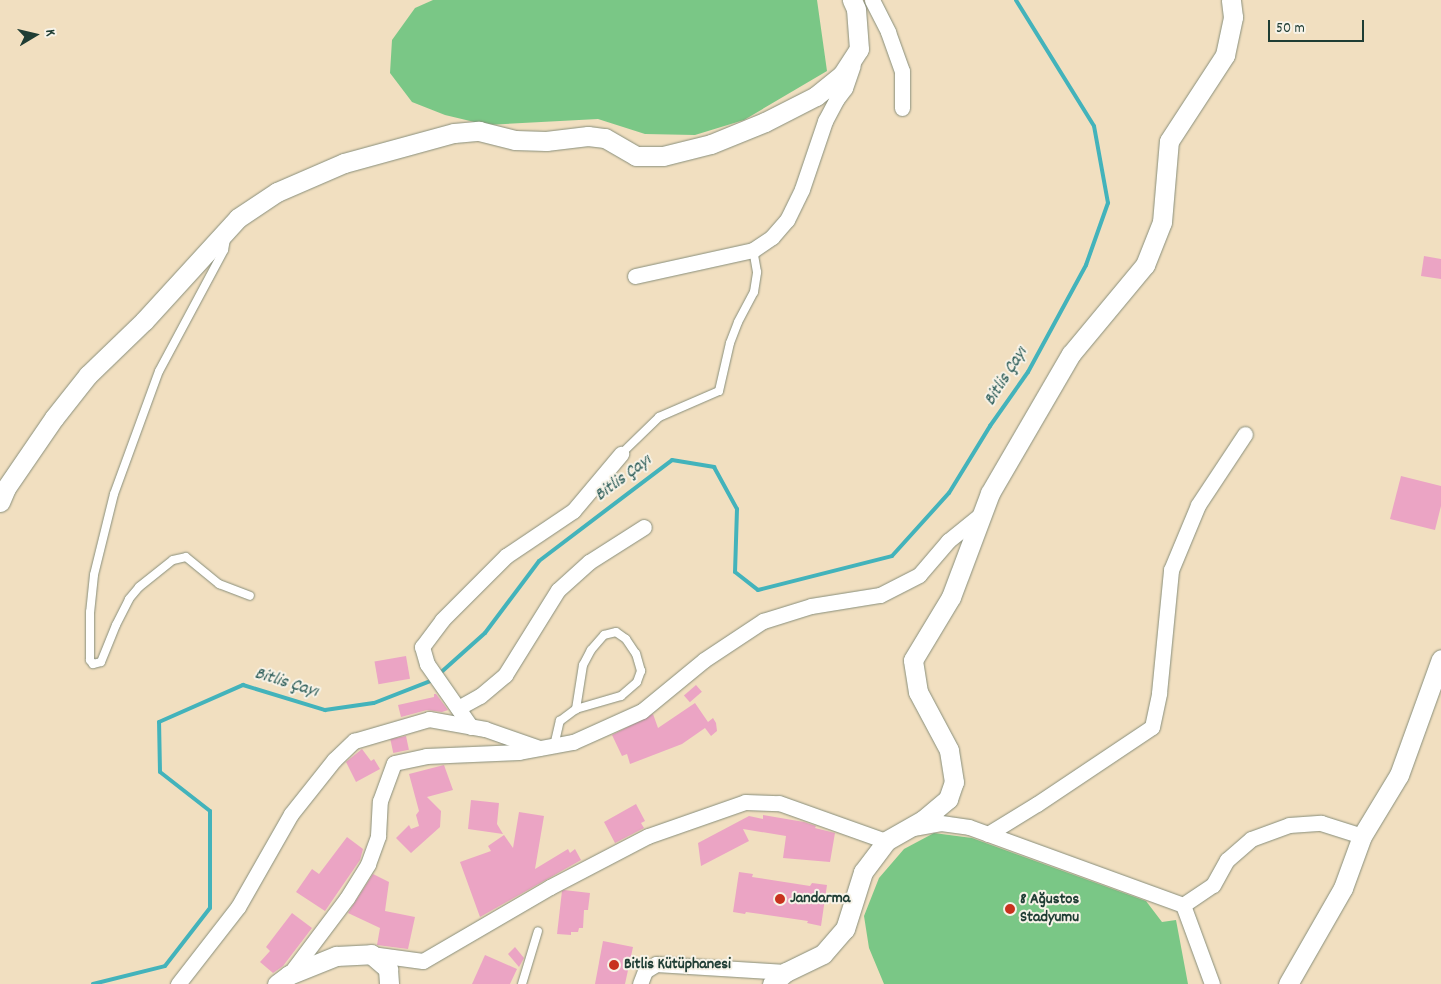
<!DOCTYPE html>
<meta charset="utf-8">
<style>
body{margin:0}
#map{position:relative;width:1441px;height:984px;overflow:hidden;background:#f1dfc0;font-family:Dekko,sans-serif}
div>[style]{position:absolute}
.green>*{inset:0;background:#7ac786}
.stream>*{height:4px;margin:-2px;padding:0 2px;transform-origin:2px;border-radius:2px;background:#43b3bb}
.building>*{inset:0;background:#eba4c4;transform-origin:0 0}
.roads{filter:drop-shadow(0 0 1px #888e7a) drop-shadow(0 0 1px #888e7a)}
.service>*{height:8px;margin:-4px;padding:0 4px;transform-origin:4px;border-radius:4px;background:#fff}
.minor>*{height:15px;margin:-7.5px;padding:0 7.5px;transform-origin:7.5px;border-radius:7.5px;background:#fff}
.tertiary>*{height:19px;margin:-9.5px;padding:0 9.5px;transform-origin:9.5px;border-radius:9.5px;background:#fff}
.dots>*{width:14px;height:14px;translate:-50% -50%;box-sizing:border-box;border:2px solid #f7f3e8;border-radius:50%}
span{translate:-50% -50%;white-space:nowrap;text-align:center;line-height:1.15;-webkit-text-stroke:4px #f7f3e8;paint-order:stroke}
.poi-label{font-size:16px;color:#1f3d34;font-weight:700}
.left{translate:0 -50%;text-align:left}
.water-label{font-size:18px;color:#285a56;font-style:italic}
.north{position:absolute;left:10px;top:10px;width:50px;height:50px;-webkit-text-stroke:4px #f7f3e8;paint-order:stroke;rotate:81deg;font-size:14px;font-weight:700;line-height:20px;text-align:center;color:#1f3d34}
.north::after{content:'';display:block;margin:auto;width:18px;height:22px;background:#1f3d34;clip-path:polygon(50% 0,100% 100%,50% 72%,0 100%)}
.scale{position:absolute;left:1268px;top:20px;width:96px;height:22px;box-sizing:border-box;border:2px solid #1f3d34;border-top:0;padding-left:6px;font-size:15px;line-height:18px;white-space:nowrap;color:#1f3d34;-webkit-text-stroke:4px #f7f3e8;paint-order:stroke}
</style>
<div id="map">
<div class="green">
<i style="clip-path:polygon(433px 0,817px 0,827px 71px,744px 120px,695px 135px,645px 134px,598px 119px,487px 125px,445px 115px,412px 102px,390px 73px,392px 40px,415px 8px)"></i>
<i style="clip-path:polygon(934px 833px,972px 838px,1146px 901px,1162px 922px,1176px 920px,1188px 984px,884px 984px,869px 948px,864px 916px,879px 878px,904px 849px)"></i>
</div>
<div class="stream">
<i style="left:438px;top:675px;width:63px;rotate:-41.8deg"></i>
<i style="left:485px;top:633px;width:90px;rotate:-53.1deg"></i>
<i style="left:539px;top:561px;width:167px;rotate:-37.2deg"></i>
<i style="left:672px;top:460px;width:43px;rotate:9.5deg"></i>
<i style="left:714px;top:467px;width:48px;rotate:61.3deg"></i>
<i style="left:737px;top:509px;width:63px;rotate:91.8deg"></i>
<i style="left:735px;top:572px;width:29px;rotate:38deg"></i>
<i style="left:758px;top:590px;width:138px;rotate:-14.2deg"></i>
<i style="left:892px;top:556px;width:85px;rotate:-47.9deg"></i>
<i style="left:949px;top:493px;width:79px;rotate:-58.5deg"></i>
<i style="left:990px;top:426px;width:66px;rotate:-54.9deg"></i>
<i style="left:1028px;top:372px;width:122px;rotate:-61.5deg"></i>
<i style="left:1086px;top:265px;width:66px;rotate:-70.5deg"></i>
<i style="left:1108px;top:203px;width:78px;rotate:-100.3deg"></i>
<i style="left:1094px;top:126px;width:148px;rotate:-121.8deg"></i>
<i style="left:93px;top:984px;width:74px;rotate:-14deg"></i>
<i style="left:165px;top:966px;width:73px;rotate:-52.2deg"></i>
<i style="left:210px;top:908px;width:97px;rotate:-90deg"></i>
<i style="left:210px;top:811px;width:63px;rotate:-142deg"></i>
<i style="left:160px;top:772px;width:50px;rotate:-91.1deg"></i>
<i style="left:159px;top:722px;width:92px;rotate:-23.8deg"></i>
<i style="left:243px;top:685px;width:86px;rotate:17deg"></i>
<i style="left:325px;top:710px;width:49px;rotate:-8.1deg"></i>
<i style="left:374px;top:703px;width:63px;rotate:-21.3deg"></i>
</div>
<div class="building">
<i style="clip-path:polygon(1424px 256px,1441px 259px,1441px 279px,1421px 276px)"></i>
<i style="clip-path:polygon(1401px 476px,1441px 486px,1441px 506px,1435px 530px,1390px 519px)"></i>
<i style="left:406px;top:656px;width:23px;height:32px;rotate:80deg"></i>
<i style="left:696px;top:685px;width:9px;height:16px;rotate:49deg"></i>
<i style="clip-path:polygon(434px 694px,436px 694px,448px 710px,442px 712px,427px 710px,401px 717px,398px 705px,434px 697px)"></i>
<i style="clip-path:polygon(695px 703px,708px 722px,713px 718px,716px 723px,717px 731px,711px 736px,705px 728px,682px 744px,630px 764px,627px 754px,622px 756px,612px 735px,653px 714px,658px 728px)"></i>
<i style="left:406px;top:736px;width:14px;height:16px;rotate:78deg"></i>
<i style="clip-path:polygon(362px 749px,371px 761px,374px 759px,380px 769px,356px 782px,346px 762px)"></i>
<i style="clip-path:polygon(444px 765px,453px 790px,427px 797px,441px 811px,440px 827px,411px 853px,396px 838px,409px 825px,411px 829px,419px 826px,416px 815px,419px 811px,409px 774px)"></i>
<i style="clip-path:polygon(471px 800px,499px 803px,497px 824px,503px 834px,468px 829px)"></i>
<i style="clip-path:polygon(636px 804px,645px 821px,641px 823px,644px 828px,615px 843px,604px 822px)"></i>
<i style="clip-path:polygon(519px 812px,544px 816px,535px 869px,568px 849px,570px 853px,575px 849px,581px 860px,480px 917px,460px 862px,491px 851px,488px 846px,504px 835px,513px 848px)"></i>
<i style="clip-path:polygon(763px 815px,804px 822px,816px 826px,815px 828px,835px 833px,830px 862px,783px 858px,786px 836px,743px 829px,749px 841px,701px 866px,698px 843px,749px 816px,763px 819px)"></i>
<i style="clip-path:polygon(347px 837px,363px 849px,360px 860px,325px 911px,296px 892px,312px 869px,319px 874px)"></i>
<i style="clip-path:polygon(739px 872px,753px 874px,752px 877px,810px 886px,812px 883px,827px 885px,821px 926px,807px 923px,808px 921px,746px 912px,745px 914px,733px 912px)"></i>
<i style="clip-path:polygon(373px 874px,389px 882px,385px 911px,415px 917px,408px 949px,377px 945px,380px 928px,348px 913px)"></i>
<i style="clip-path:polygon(564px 890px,590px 893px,588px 910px,584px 910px,583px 928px,579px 928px,578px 932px,571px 932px,571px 935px,557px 934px,562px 891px)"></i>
<i style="clip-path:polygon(292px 913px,312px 928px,283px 966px,273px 973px,260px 962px,270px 951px,266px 947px)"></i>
<i style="clip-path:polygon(603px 941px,633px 947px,625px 984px,595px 984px)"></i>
<i style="clip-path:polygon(515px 947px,524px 958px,519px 967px,508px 954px)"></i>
<i style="clip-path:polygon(485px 955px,517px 969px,510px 984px,472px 984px)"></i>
</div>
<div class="roads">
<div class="service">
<i style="left:226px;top:239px;width:11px;rotate:100deg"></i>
<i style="left:224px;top:250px;width:137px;rotate:118.2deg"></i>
<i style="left:159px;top:371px;width:131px;rotate:110.1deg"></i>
<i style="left:114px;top:494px;width:83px;rotate:103.9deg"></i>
<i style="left:94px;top:575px;width:37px;rotate:96deg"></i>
<i style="left:90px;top:612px;width:48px;rotate:90deg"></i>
<i style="left:90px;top:660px;width:5px;rotate:53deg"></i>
<i style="left:93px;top:664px;width:8px;rotate:-14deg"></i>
<i style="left:101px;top:662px;width:40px;rotate:-68deg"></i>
<i style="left:116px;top:625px;width:29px;rotate:-63deg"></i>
<i style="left:129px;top:599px;width:16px;rotate:-50deg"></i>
<i style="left:139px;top:587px;width:43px;rotate:-38.5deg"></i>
<i style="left:173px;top:560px;width:13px;rotate:-13deg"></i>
<i style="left:186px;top:557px;width:43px;rotate:39.3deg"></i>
<i style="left:219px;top:584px;width:33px;rotate:21deg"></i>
<i style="left:621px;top:454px;width:53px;rotate:-44.2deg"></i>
<i style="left:659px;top:417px;width:65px;rotate:-23.4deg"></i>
<i style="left:719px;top:391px;width:49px;rotate:-77.1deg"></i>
<i style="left:730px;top:343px;width:22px;rotate:-69deg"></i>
<i style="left:738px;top:322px;width:34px;rotate:-62deg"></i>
<i style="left:754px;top:292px;width:20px;rotate:-81deg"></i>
<i style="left:757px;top:272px;width:22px;rotate:-100deg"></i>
<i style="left:554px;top:746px;width:26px;rotate:-77deg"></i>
<i style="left:560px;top:721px;width:20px;rotate:-37deg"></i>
<i style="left:576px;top:709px;width:47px;rotate:-16.1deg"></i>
<i style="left:621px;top:696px;width:21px;rotate:-41deg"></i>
<i style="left:637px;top:682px;width:12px;rotate:-70deg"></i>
<i style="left:641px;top:671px;width:18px;rotate:-106deg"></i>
<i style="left:636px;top:654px;width:18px;rotate:-124deg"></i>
<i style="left:626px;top:639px;width:12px;rotate:-145deg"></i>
<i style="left:616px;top:632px;width:12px;rotate:166deg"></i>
<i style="left:604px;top:635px;width:20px;rotate:131deg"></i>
<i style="left:591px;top:650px;width:17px;rotate:118deg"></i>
<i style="left:583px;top:665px;width:45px;rotate:99deg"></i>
<i style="left:522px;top:984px;width:55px;rotate:-73.2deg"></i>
</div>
<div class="minor">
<i style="left:872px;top:0;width:36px;rotate:63deg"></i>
<i style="left:888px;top:32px;width:41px;rotate:70.3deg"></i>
<i style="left:902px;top:71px;width:37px;rotate:90deg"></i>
<i style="left:635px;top:276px;width:121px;rotate:-12.4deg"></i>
<i style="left:753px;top:250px;width:23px;rotate:-34deg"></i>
<i style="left:772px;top:237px;width:23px;rotate:-49deg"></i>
<i style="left:787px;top:220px;width:34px;rotate:-64deg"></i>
<i style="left:802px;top:189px;width:72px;rotate:-71.3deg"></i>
<i style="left:825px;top:121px;width:24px;rotate:-62deg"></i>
<i style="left:836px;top:100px;width:15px;rotate:-53deg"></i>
<i style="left:845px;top:88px;width:24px;rotate:-71deg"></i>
<i style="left:458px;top:708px;width:25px;rotate:-29deg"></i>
<i style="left:480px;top:696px;width:33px;rotate:-40deg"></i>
<i style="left:505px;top:675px;width:100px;rotate:-58.1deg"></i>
<i style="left:558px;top:590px;width:42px;rotate:-42.1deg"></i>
<i style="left:589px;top:562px;width:65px;rotate:-32.5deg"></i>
<i style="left:471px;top:727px;width:77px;rotate:-124.9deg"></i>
<i style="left:427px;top:664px;width:18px;rotate:-106deg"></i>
<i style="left:422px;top:647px;width:34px;rotate:-53deg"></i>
<i style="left:442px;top:620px;width:91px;rotate:-45deg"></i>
<i style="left:506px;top:556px;width:81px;rotate:-33.9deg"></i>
<i style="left:573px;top:511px;width:75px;rotate:-49.9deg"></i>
<i style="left:913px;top:828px;width:28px;rotate:-10deg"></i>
<i style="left:941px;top:823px;width:28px;rotate:8deg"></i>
<i style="left:969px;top:827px;width:228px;rotate:20deg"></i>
<i style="left:1183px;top:905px;width:36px;rotate:-34deg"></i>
<i style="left:1213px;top:885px;width:29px;rotate:-61deg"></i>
<i style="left:1227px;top:860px;width:32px;rotate:-41deg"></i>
<i style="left:1251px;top:839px;width:40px;rotate:-20.2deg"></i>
<i style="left:1289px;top:825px;width:32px;rotate:-4deg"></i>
<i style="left:1321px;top:823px;width:43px;rotate:17.6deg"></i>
<i style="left:988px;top:834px;width:57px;rotate:-31.5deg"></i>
<i style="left:1037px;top:804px;width:138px;rotate:-33.8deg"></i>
<i style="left:1152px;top:727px;width:35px;rotate:-78deg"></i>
<i style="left:1159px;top:693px;width:124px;rotate:-84.4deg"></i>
<i style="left:1171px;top:570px;width:70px;rotate:-67.4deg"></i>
<i style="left:1198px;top:505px;width:85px;rotate:-56.5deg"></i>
<i style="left:1183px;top:905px;width:84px;rotate:69.8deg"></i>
<i style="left:371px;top:954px;width:52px;rotate:7.7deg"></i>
<i style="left:423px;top:961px;width:147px;rotate:-30.2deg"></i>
<i style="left:550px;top:887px;width:110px;rotate:-27.5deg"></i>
<i style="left:648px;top:836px;width:103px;rotate:-19.3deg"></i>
<i style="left:745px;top:802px;width:34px;rotate:2deg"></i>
<i style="left:779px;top:803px;width:114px;rotate:19.6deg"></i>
<i style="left:289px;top:975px;width:96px;rotate:-53deg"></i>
<i style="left:347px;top:898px;width:40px;rotate:-58deg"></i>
<i style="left:368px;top:864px;width:30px;rotate:-70deg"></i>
<i style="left:378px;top:836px;width:35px;rotate:-87deg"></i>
<i style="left:380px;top:801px;width:40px;rotate:-69.8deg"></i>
<i style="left:394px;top:763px;width:33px;rotate:-12deg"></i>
<i style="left:426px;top:756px;width:93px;rotate:-2.5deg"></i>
<i style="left:519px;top:752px;width:55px;rotate:-10.5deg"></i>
<i style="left:573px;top:742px;width:76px;rotate:-24.2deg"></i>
<i style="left:642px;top:711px;width:80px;rotate:-39.4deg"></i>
<i style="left:704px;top:660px;width:71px;rotate:-33.5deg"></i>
<i style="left:763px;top:621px;width:50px;rotate:-17.4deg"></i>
<i style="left:811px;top:606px;width:70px;rotate:-9.1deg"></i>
<i style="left:880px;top:595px;width:44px;rotate:-27.1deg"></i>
<i style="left:919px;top:575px;width:45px;rotate:-49.5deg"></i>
<i style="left:948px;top:541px;width:46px;rotate:-38.9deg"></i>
<i style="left:178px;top:984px;width:98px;rotate:-52.1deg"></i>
<i style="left:238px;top:907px;width:107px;rotate:-60.3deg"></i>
<i style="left:291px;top:814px;width:69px;rotate:-51.5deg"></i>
<i style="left:334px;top:760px;width:28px;rotate:-44deg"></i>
<i style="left:354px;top:741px;width:78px;rotate:-16.3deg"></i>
<i style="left:429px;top:719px;width:57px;rotate:10.1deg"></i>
<i style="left:485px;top:729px;width:57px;rotate:19.4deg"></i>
<i style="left:640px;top:984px;width:14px;rotate:-69deg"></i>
<i style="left:645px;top:971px;width:13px;rotate:-32deg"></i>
<i style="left:656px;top:964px;width:130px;rotate:3.5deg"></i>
</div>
<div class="tertiary">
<i style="left:0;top:502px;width:15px;rotate:-67deg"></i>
<i style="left:6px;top:488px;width:85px;rotate:-55.6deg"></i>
<i style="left:54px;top:418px;width:55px;rotate:-51.7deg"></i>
<i style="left:88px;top:375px;width:78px;rotate:-44deg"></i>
<i style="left:144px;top:321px;width:139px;rotate:-47.6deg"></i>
<i style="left:238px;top:218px;width:47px;rotate:-33.7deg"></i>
<i style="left:277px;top:192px;width:73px;rotate:-23.4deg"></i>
<i style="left:344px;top:163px;width:114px;rotate:-15.3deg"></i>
<i style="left:454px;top:133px;width:25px;rotate:-5deg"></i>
<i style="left:479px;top:131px;width:37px;rotate:14deg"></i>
<i style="left:515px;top:140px;width:31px;rotate:2deg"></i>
<i style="left:546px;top:141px;width:42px;rotate:-6.8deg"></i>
<i style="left:588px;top:136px;width:17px;rotate:7deg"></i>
<i style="left:605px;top:138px;width:36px;rotate:30deg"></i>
<i style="left:636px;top:156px;width:27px"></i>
<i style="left:663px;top:156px;width:49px;rotate:-14deg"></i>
<i style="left:711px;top:144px;width:58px;rotate:-22.2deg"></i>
<i style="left:765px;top:122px;width:57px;rotate:-27deg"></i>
<i style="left:816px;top:96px;width:33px;rotate:-39deg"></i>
<i style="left:842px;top:75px;width:31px;rotate:-57deg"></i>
<i style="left:859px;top:49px;width:40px;rotate:-94.3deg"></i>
<i style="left:856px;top:9px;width:10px;rotate:-114deg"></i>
<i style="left:277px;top:984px;width:15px;rotate:-37deg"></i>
<i style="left:289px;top:975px;width:51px;rotate:-22deg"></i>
<i style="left:336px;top:956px;width:35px;rotate:-3deg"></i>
<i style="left:371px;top:954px;width:23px;rotate:41deg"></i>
<i style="left:388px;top:969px;width:15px;rotate:86deg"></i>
<i style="left:772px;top:984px;width:18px;rotate:-41deg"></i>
<i style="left:786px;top:972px;width:41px;rotate:-25.9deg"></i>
<i style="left:823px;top:954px;width:33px;rotate:-49deg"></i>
<i style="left:845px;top:929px;width:60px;rotate:-72.5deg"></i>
<i style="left:863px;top:872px;width:39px;rotate:-53deg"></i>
<i style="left:886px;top:841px;width:43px;rotate:-29.6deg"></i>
<i style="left:923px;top:820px;width:33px;rotate:-40deg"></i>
<i style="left:948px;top:799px;width:18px;rotate:-71deg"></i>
<i style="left:954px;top:782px;width:32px;rotate:-99deg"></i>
<i style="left:949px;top:750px;width:66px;rotate:-118.1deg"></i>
<i style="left:918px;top:692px;width:32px;rotate:-99deg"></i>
<i style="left:913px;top:660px;width:74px;rotate:-58.9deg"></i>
<i style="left:951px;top:597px;width:111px;rotate:-69.4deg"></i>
<i style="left:990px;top:493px;width:161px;rotate:-59.8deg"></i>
<i style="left:1071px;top:354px;width:116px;rotate:-50.3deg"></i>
<i style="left:1145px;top:265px;width:46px;rotate:-68.4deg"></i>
<i style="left:1162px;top:222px;width:81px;rotate:-85.1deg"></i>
<i style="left:1169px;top:141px;width:103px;rotate:-56.9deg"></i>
<i style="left:1225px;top:55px;width:39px;rotate:-78deg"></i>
<i style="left:1233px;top:17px;width:17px;rotate:-97deg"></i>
<i style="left:1288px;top:984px;width:111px;rotate:-60.2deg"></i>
<i style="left:1343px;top:888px;width:55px;rotate:-69.9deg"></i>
<i style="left:1362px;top:836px;width:71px;rotate:-58.8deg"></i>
<i style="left:1399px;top:775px;width:123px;rotate:-70.1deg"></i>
</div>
</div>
<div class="dots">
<i style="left:780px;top:899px;background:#c8321e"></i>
<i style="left:1010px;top:909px;background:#c8321e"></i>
<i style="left:614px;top:965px;background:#c8321e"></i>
</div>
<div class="poi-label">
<span class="left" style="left:790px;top:899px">Jandarma</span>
<span class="left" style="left:1020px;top:909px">8 Ağustos<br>Stadyumu</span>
<span class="left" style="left:624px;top:965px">Bitlis Kütüphanesi</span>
</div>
<div class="water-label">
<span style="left:1007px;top:377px;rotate:-58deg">Bitlis Çayı</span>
<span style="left:624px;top:479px;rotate:-37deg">Bitlis Çayı</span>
<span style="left:286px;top:684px;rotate:17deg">Bitlis Çayı</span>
</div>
<div class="north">K</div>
<div class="scale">50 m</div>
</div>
